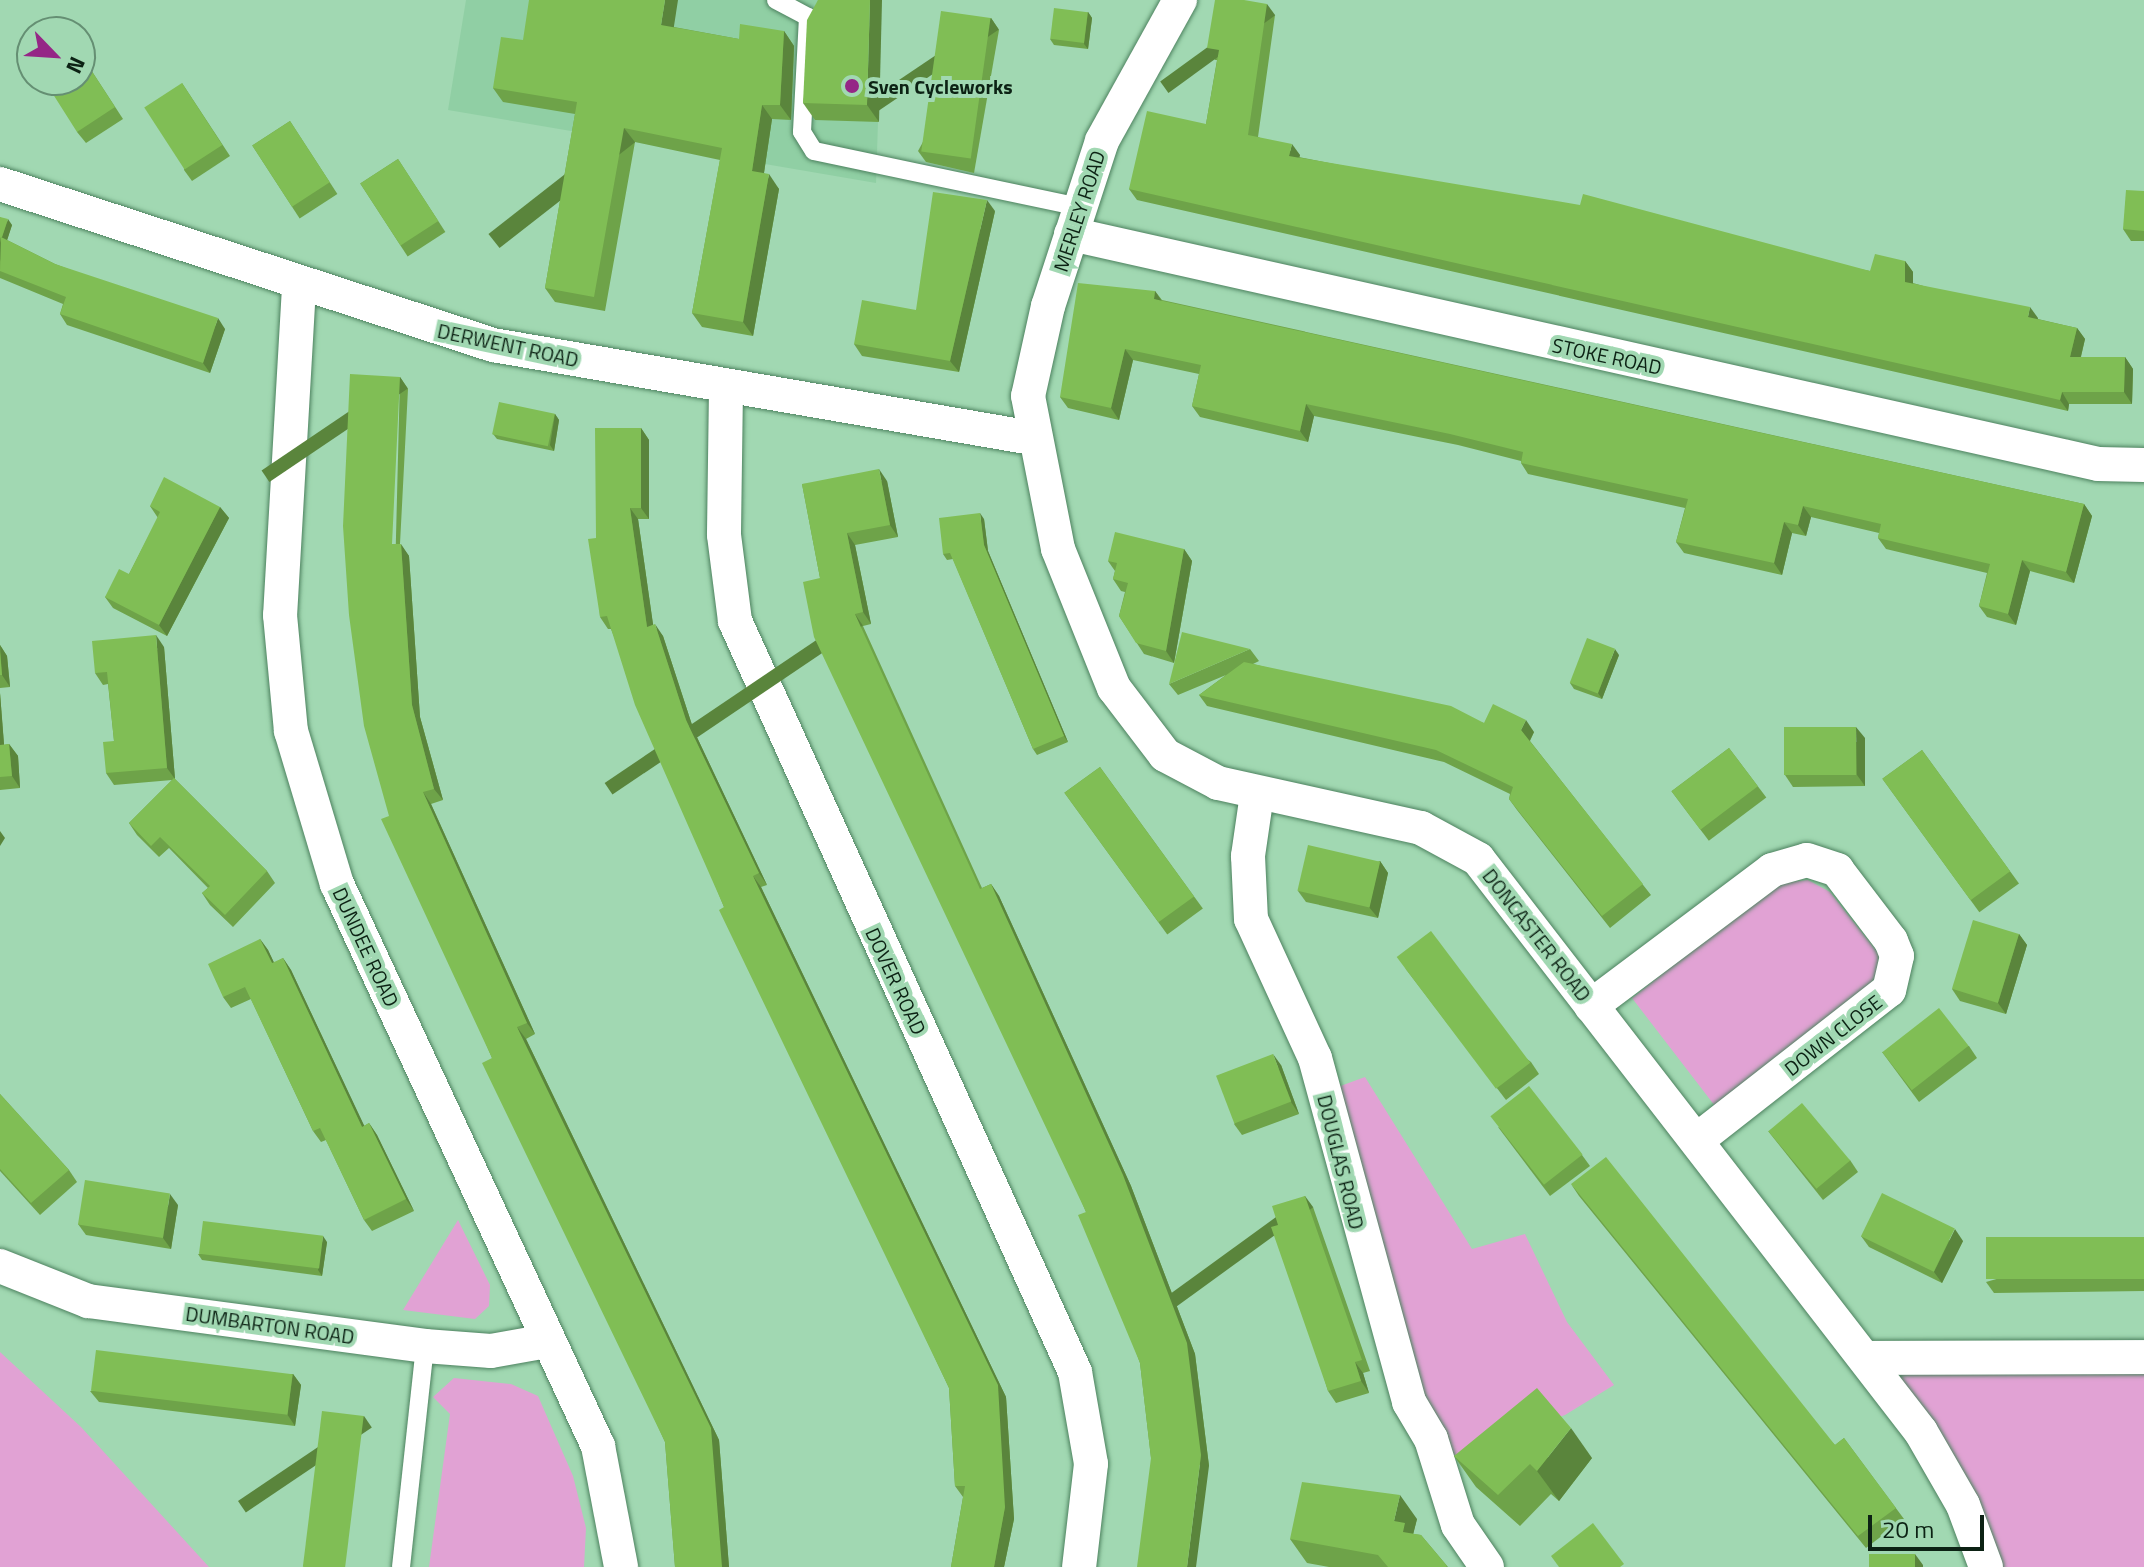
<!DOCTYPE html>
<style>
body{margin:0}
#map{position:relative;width:2144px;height:1567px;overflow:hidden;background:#a1d8b2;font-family:"Titillium Web",sans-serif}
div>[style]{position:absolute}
.built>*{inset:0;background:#90cfa4}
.green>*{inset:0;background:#e1a2d4}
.roads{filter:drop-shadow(0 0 2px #4d825f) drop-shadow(0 0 2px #4d825f)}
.service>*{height:18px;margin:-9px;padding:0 9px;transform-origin:9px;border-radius:9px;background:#fff}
.minor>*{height:34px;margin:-17px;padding:0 17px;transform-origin:17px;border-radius:17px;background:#fff}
.wall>*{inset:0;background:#6ea349;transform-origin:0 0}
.shaded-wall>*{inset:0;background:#5a853c;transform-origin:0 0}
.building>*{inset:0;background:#80be55;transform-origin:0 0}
.dots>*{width:22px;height:22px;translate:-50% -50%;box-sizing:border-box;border:4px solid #a1d8b2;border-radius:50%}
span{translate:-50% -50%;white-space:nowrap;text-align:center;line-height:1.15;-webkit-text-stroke:8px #a1d8b2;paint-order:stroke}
.poi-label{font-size:20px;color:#0c2214;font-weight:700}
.left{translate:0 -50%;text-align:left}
.street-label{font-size:20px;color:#0c2214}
.north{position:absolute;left:16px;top:16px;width:80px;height:80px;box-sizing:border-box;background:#a1d8b2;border:2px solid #658f73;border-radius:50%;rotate:115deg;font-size:22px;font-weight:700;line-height:32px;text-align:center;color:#0c2214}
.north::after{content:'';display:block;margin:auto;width:28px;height:36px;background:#952686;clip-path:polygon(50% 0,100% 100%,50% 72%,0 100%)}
.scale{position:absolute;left:1868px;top:1515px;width:116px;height:36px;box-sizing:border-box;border:4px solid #0c2214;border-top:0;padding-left:10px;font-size:24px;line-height:28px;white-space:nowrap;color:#0c2214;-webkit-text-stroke:6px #a1d8b2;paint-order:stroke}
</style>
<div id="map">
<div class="built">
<i style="clip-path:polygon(466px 0,882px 0,876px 183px,448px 110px)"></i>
</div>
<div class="green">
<i style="clip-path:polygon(1808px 880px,1830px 892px,1879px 954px,1877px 974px,1863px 996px,1715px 1106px,1632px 998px,1777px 883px)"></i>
<i style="clip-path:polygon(1365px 1077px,1472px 1249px,1525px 1234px,1567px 1322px,1614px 1385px,1565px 1415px,1511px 1433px,1465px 1467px,1435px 1433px,1335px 1088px)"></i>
<i style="clip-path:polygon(458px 1220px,490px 1285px,489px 1306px,475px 1319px,403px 1310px)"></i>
<i style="clip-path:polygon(0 1352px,81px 1427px,209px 1567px,0 1567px)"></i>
<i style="clip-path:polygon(2144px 1367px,2144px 1567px,1997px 1567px,1891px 1370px)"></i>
<i style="clip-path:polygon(454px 1378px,511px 1384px,538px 1396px,573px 1476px,586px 1528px,584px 1567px,429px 1567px,450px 1414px,433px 1397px)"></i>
</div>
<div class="roads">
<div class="service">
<i style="left:776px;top:0;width:36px;rotate:28deg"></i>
<i style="left:808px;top:17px;width:115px;rotate:93deg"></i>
<i style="left:802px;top:132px;width:22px;rotate:58deg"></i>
<i style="left:814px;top:151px;width:271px;rotate:11.9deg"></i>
<i style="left:401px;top:1567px;width:222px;rotate:-83.8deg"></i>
</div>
<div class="minor">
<i style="left:1180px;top:0;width:161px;rotate:119deg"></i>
<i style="left:1102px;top:141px;width:174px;rotate:108.1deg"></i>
<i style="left:1048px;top:306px;width:92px;rotate:102.5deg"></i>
<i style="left:1028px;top:396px;width:156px;rotate:78.9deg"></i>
<i style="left:1058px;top:549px;width:150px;rotate:68.1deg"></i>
<i style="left:1114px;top:688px;width:84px;rotate:52.7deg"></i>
<i style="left:1165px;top:755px;width:60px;rotate:27.8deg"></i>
<i style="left:1218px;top:783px;width:208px;rotate:12.5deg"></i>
<i style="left:1421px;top:828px;width:65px;rotate:28.5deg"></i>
<i style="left:1478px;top:859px;width:724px;rotate:52.29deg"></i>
<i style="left:1921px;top:1432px;width:84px;rotate:60.1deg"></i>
<i style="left:1963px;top:1505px;width:66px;rotate:69.6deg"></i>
<i style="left:0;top:184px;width:519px;rotate:18.09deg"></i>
<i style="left:493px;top:345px;width:547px;rotate:9.79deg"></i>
<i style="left:1071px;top:234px;width:1052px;rotate:12.62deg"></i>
<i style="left:2098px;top:464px;width:46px;rotate:1.2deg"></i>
<i style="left:299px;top:287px;width:329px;rotate:93.3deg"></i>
<i style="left:280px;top:615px;width:117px;rotate:84.6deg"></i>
<i style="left:291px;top:731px;width:160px;rotate:73.3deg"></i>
<i style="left:337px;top:884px;width:620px;rotate:65.09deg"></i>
<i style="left:598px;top:1446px;width:123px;rotate:79.2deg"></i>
<i style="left:726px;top:389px;width:146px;rotate:90.8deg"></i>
<i style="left:724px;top:535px;width:87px;rotate:82.7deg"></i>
<i style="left:735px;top:621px;width:824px;rotate:65.64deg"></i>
<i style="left:1075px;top:1372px;width:93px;rotate:80.1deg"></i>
<i style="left:1091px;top:1464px;width:104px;rotate:96.6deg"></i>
<i style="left:1257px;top:794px;width:63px;rotate:98.3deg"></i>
<i style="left:1248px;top:856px;width:63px;rotate:87.3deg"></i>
<i style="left:1251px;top:919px;width:153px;rotate:65.3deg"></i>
<i style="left:1315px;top:1058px;width:357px;rotate:74.7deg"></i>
<i style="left:1409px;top:1402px;width:43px;rotate:59.3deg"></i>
<i style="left:1431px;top:1439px;width:90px;rotate:72.6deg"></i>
<i style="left:1458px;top:1525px;width:51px;rotate:55.4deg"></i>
<i style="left:1591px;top:1006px;width:226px;rotate:-36.9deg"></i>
<i style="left:1772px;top:870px;width:36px;rotate:-16deg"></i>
<i style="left:1807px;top:860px;width:32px;rotate:18deg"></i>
<i style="left:1837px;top:870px;width:89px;rotate:52.7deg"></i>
<i style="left:1891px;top:941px;width:16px;rotate:68deg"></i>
<i style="left:1897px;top:956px;width:35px;rotate:103deg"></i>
<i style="left:1889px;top:990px;width:242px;rotate:142deg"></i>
<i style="left:0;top:1266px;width:95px;rotate:21.7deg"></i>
<i style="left:88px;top:1301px;width:340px;rotate:7.6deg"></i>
<i style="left:425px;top:1346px;width:66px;rotate:4.3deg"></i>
<i style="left:491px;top:1351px;width:57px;rotate:-10.1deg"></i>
<i style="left:1865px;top:1358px;width:279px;rotate:-0.2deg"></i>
</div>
</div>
<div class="wall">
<i style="clip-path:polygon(818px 0,879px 122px,815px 120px,803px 103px)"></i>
<i style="clip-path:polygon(1088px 12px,1092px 18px,1088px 49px,1054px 45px,1050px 39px)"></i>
<i style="clip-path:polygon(1275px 15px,1258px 137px,1300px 155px,1299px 157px,1870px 271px,1905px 261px,1913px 272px,1913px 283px,2038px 319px,2077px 328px,2085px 339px,2081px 357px,2125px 357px,2133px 369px,2132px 404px,2069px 404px,2068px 411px,1137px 200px,1129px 189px,1206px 124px,1217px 60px,1215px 60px,1207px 48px)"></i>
<i style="clip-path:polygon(991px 18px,999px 30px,974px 173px,926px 162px,918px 151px)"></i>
<i style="clip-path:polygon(674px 27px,739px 39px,784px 31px,794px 46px,791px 120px,772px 119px,764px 173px,779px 189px,753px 336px,702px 327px,692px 313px,720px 160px,635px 142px,605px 311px,555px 302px,545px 288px,575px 114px,503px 102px,493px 88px,523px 40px)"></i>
<i style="clip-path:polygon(80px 53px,123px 119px,86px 143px,77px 132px)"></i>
<i style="clip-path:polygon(182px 83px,230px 156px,192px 181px,184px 170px)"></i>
<i style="left:290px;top:121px;width:87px;height:45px;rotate:57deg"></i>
<i style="left:398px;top:159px;width:87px;height:45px;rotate:57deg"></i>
<i style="clip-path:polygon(2144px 191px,2144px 241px,2131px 241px,2123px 229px)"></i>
<i style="clip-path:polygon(995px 211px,959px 372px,862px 356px,854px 344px,916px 310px)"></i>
<i style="clip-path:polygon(0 217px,12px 225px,7px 240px,55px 264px,225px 329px,210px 373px,67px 325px,60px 314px,63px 304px,0 278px)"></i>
<i style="clip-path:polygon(1155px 291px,1162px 300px,2084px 504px,2092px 516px,2074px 583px,2030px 571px,2016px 625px,1987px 617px,1979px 606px,1987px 573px,1886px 549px,1878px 538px,1879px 533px,1811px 517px,1806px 536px,1792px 533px,1782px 575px,1684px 553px,1676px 542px,1685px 508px,1528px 474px,1521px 463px,1521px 461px,1458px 445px,1314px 416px,1308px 442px,1200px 417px,1192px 406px,1199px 374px,1133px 360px,1119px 420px,1068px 408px,1060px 397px)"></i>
<i style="clip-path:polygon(400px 377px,408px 389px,400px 544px,409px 556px,420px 717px,443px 800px,431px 804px,535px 1034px,526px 1039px,719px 1440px,729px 1567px,675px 1567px,665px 1442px,492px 1058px,389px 816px)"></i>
<i style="clip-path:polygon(555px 414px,559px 420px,554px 451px,497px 439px,493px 434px)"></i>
<i style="clip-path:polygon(641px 428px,649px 440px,649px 519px,638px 519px,653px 625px,663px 636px,694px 731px,767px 885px,761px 887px,1006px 1397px,1014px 1519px,1004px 1567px,951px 1567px,963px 1497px,955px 1486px,949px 1388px,724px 907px,611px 629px,608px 629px,600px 617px,596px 538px)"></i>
<i style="clip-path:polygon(887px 481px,898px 537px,855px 545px,871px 624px,863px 626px,982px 888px,991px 884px,999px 896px,1131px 1186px,1195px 1354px,1209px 1466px,1151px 1458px,1140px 1363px,1086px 1212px,820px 578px,802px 484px)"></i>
<i style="clip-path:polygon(150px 506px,220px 507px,229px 518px,167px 636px,113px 608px,105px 597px,129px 574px,158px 518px)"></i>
<i style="clip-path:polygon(984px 519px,988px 551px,1068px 742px,1037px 755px,1033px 749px,953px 559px,947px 560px,943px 554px)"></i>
<i style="clip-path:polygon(1184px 549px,1192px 561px,1174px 663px,1144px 654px,1119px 616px,1125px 592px,1121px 591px,1113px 579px,1115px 571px,1108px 561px)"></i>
<i style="clip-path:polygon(0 645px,7px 656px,10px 687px,0 688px)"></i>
<i style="clip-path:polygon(164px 647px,175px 779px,267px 871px,275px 883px,233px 927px,210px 905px,202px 893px,208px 888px,169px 848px,159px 857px,137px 835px,129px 823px,172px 780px,114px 785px,106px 773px,114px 741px,108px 684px,103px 685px,95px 673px)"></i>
<i style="clip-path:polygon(1250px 649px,1259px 661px,1253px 664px,1484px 723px,1534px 732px,1530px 741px,1651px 895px,1610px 928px,1517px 810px,1509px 799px,1510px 794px,1444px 762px,1207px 706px,1199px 695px,1226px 675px,1178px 695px,1169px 684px)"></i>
<i style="clip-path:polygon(1619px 655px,1602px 699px,1574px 689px,1570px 683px)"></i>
<i style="clip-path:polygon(0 693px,4px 745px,9px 744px,18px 756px,20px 788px,0 790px)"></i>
<i style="clip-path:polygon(1865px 738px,1865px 786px,1793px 787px,1785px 775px)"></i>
<i style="left:1729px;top:748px;width:62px;height:72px;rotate:53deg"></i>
<i style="left:1922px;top:750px;width:165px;height:49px;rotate:54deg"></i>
<i style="left:1100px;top:767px;width:175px;height:44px;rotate:54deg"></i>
<i style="clip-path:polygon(1380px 861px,1388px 873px,1378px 918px,1306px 902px,1298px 891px)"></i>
<i style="clip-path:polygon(2019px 934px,2027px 945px,2006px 1014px,1960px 1001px,1952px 989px)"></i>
<i style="clip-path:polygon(260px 939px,268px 950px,274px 963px,283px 958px,291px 970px,364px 1126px,369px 1123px,377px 1135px,414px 1211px,372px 1231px,364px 1220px,326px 1140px,321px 1142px,313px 1131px,251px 999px,231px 1008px,223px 997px)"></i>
<i style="clip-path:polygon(1405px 968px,1531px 1062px,1539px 1074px,1506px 1100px)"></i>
<i style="clip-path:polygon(1969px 1046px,1977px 1058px,1919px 1102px,1882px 1052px)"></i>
<i style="clip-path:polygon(1281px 1065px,1299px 1114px,1242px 1135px,1234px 1124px)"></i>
<i style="clip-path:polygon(0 1094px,69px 1170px,77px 1182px,40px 1215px,0 1171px)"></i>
<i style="clip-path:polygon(1498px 1127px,1582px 1155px,1590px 1166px,1550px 1196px)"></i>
<i style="clip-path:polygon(1768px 1131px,1850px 1160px,1858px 1172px,1823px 1200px)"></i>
<i style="clip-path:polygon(1571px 1184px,1835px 1445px,1844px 1438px,1904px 1519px,1866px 1548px,1579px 1196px)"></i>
<i style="clip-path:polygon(178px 1205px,171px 1249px,86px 1235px,78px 1224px)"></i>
<i style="clip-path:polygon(1313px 1207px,1370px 1371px,1363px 1373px,1369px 1393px,1336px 1403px,1328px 1391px,1278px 1225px)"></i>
<i style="clip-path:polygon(1861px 1236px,1963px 1241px,1942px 1283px,1869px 1247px)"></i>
<i style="clip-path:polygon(2144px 1237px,2144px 1291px,1994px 1293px,1986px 1282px)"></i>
<i style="clip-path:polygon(327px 1242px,322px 1276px,202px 1260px,198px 1254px)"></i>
<i style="clip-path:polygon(293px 1374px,301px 1385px,295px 1426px,99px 1402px,90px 1391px)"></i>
<i style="clip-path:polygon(1454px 1456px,1592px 1458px,1559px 1501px,1551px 1494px,1520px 1526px,1476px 1487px)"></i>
<i style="clip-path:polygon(1417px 1519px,1413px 1534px,1421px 1535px,1448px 1567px,1329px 1567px,1307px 1563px,1290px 1539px)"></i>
</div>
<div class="shaded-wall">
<i style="clip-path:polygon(665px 0,678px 0,672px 39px,661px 25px)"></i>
<i style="clip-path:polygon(870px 0,882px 0,879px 122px,867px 105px)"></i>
<i style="left:1267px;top:4px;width:14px;height:132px;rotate:54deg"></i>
<i style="clip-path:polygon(1088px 12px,1092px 18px,1088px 49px,1084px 44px)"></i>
<i style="left:991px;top:18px;width:14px;height:145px;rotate:56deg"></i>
<i style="clip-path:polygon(784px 31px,794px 46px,791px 120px,780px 105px)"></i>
<i style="clip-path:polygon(762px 105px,772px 119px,762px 186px,752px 171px)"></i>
<i style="left:624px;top:128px;width:18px;height:172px;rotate:52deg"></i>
<i style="clip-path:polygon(1292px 144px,1300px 155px,1297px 167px,1289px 156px)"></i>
<i style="clip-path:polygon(769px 174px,779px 189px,753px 336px,743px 322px)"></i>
<i style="clip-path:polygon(987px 200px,995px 211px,959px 372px,950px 361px)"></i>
<i style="clip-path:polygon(8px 219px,12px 225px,0 262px,0 243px)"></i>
<i style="clip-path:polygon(1905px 261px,1913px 272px,1913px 293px,1905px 282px)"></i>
<i style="clip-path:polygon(1155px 291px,1163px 303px,1154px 299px)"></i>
<i style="clip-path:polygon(2030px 307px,2038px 318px,2036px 328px,2028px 317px)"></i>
<i style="clip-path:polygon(218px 318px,225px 329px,210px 373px,203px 363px)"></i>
<i style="clip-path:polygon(2077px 328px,2085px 339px,2078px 368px,2070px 357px)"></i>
<i style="clip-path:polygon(1125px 349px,1133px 360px,1119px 420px,1111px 408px)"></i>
<i style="clip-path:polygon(2125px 357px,2133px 369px,2132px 404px,2124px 392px)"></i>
<i style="left:400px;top:377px;width:14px;height:167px;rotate:56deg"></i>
<i style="clip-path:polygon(2062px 392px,2069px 404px,2068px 411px,2060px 400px)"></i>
<i style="clip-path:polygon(1306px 404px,1314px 416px,1308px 442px,1300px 431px)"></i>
<i style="clip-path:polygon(555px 414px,559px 420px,554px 451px,550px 445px)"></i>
<i style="clip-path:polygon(641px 428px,649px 440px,649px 519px,641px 508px)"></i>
<i style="clip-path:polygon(879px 469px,887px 481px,898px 537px,890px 525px)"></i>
<i style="clip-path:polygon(2084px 504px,2092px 516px,2074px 583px,2066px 572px)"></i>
<i style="clip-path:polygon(1803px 506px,1811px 517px,1806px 536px,1798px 525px)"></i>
<i style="clip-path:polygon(220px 507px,229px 518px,167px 636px,159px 625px)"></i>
<i style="clip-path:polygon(630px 508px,638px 519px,655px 638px,647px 627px)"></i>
<i style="clip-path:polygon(980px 513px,984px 519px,988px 551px,1068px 742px,1064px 736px,984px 545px)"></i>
<i style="clip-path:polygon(1784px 522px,1792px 533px,1782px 575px,1774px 563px)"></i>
<i style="clip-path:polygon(847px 533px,855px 545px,871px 624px,863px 612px)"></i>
<i style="clip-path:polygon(401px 544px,409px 556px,420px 717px,443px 800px,434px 789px,412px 705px)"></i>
<i style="clip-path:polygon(1184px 549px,1192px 561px,1174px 663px,1166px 651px)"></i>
<i style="clip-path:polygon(2022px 560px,2030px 571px,2016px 625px,2008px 614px)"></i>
<i style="left:855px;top:614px;width:14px;height:302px;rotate:56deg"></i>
<i style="clip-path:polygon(655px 624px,663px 636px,694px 731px,767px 885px,759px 873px,686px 720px)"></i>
<i style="clip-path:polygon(156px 635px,164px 647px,175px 779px,167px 768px)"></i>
<i style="clip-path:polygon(0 645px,7px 656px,10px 687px,2px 675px)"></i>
<i style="clip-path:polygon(1615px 649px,1619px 655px,1602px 699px,1598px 693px)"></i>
<i style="clip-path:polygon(0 693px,5px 757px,0 750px)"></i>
<i style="clip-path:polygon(1526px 720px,1534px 732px,1529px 742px,1521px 730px)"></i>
<i style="clip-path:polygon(1856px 727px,1865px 738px,1865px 786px,1857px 775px)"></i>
<i style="clip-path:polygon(9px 744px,18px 756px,20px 788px,12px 776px)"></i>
<i style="clip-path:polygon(423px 792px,431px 804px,535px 1034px,527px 1023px)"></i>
<i style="clip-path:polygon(0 831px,5px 838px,0 846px)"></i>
<i style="clip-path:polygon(1380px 861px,1388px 873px,1378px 918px,1369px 907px)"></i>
<i style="clip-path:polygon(753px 876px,761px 887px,1006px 1397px,1014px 1519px,1004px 1567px,994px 1567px,1005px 1507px)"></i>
<i style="clip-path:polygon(991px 884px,999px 896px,1131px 1186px,1195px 1354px,1209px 1466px,1196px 1567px,1187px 1567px,1201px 1455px)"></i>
<i style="clip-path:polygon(2019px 934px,2027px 945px,2006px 1014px,1998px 1003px)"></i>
<i style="clip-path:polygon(260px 939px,268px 950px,280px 975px,272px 963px)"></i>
<i style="clip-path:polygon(283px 958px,291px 970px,370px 1138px,362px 1127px)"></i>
<i style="clip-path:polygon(517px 1027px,526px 1039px,719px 1440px,729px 1567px,722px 1567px)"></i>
<i style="clip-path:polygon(1273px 1054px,1281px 1065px,1299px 1114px,1291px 1102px)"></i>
<i style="clip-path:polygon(369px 1123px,377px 1135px,414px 1211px,406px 1199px)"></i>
<i style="clip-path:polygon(170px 1194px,178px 1205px,171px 1249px,163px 1238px)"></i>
<i style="left:1305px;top:1196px;width:14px;height:174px;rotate:54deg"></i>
<i style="clip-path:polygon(1955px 1229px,1963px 1241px,1942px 1283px,1934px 1272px)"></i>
<i style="clip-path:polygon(323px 1236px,327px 1242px,322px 1276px,318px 1270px)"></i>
<i style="clip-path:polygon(1355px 1362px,1363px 1373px,1369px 1393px,1361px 1381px)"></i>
<i style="clip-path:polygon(293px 1374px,301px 1385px,295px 1426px,287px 1414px)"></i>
<i style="left:364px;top:1416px;width:14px;height:152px;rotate:56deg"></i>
<i style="clip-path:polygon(1571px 1428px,1592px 1458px,1559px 1501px,1537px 1471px)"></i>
<i style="clip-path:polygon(1400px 1495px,1417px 1519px,1413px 1535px,1420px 1556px,1394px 1521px)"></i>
<i style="clip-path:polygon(1915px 1554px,1923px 1565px,1923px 1567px,1915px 1567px)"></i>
</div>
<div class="building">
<i style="clip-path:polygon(529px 0,665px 0,661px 25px,739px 39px,740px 24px,784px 31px,780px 105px,762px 105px,752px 171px,769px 174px,743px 322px,692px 313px,722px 148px,624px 128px,594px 297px,545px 288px,577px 102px,493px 88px,501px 37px,523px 40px)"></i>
<i style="clip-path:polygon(818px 0,870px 0,867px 105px,803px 103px,807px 20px)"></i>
<i style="clip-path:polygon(1215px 0,1244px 0,1267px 4px,1248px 135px,1292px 144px,1289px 156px,1580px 205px,1583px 194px,1870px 271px,1875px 254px,1905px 261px,1905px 282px,2030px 307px,2028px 317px,2077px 328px,2070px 357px,2125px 357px,2124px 392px,2062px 392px,2060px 400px,1129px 189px,1147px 111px,1206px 124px,1219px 50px,1207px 48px)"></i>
<i style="left:1054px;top:8px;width:34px;height:31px;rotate:7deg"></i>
<i style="left:941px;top:11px;width:50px;height:142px;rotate:8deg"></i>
<i style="clip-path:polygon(80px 53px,115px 107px,77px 132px,44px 80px,80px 80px)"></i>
<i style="left:182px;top:83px;width:74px;height:45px;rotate:57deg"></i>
<i style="left:290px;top:121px;width:73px;height:45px;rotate:57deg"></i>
<i style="left:398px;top:159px;width:74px;height:45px;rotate:57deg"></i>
<i style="clip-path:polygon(2126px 190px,2144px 191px,2144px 231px,2123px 229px)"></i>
<i style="clip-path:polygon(933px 192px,987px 200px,950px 361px,854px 344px,862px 300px,916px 310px)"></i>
<i style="clip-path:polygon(0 217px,8px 219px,2px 237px,1px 237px,0 239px)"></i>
<i style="clip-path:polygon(1px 237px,55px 264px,218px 318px,203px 363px,60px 314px,66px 297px,0 271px)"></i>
<i style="clip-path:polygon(1078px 283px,1155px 291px,1154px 299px,2084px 504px,2066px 572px,2022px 560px,2008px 614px,1979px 606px,1990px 564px,1878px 538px,1881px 524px,1803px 506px,1798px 525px,1784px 522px,1774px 563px,1676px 542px,1688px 499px,1521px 463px,1523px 452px,1450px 434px,1306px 404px,1300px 431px,1192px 406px,1201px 365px,1125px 349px,1111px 408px,1060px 397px)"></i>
<i style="clip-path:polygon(350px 374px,400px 377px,392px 544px,401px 544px,412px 705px,434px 789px,423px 792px,527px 1023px,517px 1027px,711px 1428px,722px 1567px,675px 1567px,665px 1442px,482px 1063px,492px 1058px,381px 819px,389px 816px,364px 726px,349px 615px,343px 526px)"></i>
<i style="left:499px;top:402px;width:57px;height:33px;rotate:12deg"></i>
<i style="clip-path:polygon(595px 428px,641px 428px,641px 508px,630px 508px,647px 627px,655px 624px,686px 720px,759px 873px,753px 876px,998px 1385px,1005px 1507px,994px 1567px,951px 1567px,965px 1486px,955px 1486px,949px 1388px,719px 910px,724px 907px,635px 705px,607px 616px,600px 617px,588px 539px,596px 538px)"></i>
<i style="clip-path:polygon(879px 469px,890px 525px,847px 533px,863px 612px,855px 614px,980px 889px,991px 884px,1123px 1175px,1187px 1343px,1201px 1455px,1187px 1567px,1137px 1567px,1151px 1458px,1140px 1363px,1078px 1215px,1086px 1212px,814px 637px,803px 582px,820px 578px,802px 484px)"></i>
<i style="clip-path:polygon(164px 477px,220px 507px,159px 625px,105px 597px,119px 569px,129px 574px,160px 512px,150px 506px)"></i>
<i style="clip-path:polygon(980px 513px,984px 545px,1064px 736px,1033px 749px,950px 553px,943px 554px,939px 518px)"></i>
<i style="clip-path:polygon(1115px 532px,1184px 549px,1166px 651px,1136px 643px,1119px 616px,1128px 583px,1113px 579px,1117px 563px,1108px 561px)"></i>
<i style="clip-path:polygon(1182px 632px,1250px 649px,1169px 684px)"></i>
<i style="clip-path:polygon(156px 635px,167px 768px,106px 773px,103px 742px,114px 741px,107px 672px,95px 673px,92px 641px)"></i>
<i style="left:1587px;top:638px;width:30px;height:48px;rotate:21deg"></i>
<i style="clip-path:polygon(0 652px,2px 675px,0 675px)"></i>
<i style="clip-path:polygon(1244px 662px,1451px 706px,1484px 723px,1493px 704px,1526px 720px,1521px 730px,1643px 884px,1602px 916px,1509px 799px,1513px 787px,1436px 750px,1199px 695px)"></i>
<i style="left:1784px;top:727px;width:72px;height:48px"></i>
<i style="clip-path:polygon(9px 744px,12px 776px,0 777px,0 745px)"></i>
<i style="left:1729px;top:748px;width:48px;height:72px;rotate:53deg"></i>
<i style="left:1922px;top:750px;width:150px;height:49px;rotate:54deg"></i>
<i style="left:1100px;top:767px;width:160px;height:44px;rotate:54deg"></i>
<i style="clip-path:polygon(174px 778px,267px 871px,225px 915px,202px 893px,210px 886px,160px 837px,151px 846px,129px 823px)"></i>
<i style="left:1308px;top:845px;width:74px;height:47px;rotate:13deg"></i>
<i style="left:1973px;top:920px;width:48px;height:72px;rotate:17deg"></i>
<i style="left:1431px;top:931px;width:165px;height:43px;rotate:53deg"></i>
<i style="clip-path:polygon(260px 939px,272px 963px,283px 958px,362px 1127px,369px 1123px,406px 1199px,364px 1220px,320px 1128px,313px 1131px,245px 987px,223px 997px,208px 964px)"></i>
<i style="left:1939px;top:1008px;width:48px;height:72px;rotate:52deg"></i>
<i style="left:1273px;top:1054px;width:51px;height:61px;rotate:69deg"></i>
<i style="left:1529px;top:1086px;width:87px;height:49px;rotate:52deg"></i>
<i style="clip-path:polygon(0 1094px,69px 1170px,31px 1203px,0 1169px)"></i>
<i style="left:1802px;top:1103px;width:75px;height:44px;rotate:50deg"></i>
<i style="clip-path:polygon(1606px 1157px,1835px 1445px,1844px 1438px,1896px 1508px,1858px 1536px,1571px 1184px)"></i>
<i style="left:85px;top:1180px;width:86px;height:45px;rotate:9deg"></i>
<i style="left:1882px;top:1193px;width:81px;height:48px;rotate:26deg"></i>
<i style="clip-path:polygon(1305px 1196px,1362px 1360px,1355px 1362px,1361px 1381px,1328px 1391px,1271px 1227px,1278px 1225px,1272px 1206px)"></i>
<i style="left:203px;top:1221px;width:121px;height:33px;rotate:7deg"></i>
<i style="left:2144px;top:1237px;width:42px;height:158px;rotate:90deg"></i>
<i style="left:96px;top:1350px;width:198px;height:41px;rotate:7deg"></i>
<i style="clip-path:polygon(1537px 1388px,1571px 1428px,1537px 1471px,1530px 1464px,1498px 1495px,1454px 1456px)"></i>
<i style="left:322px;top:1411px;width:42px;height:157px;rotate:7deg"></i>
<i style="clip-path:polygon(1302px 1482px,1400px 1495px,1394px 1521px,1405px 1523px,1403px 1532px,1421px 1535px,1447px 1566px,1446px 1567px,1388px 1567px,1378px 1555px,1290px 1539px)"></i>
<i style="clip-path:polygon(1593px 1523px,1624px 1564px,1620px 1567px,1559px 1567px,1551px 1556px)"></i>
<i style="left:1915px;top:1554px;width:13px;height:46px;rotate:90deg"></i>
</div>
<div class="dots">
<i style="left:852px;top:86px;background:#952686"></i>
</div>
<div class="poi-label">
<span class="left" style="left:868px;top:86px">Sven Cycleworks</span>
</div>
<div class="street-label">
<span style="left:1079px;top:211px;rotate:-72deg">MERLEY ROAD</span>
<span style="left:508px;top:345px;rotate:12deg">DERWENT ROAD</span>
<span style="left:1607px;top:356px;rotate:12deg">STOKE ROAD</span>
<span style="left:1537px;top:935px;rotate:52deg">DONCASTER ROAD</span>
<span style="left:366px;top:947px;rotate:65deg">DUNDEE ROAD</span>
<span style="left:896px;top:981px;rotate:65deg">DOVER ROAD</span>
<span style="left:1833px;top:1035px;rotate:-38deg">DOWN CLOSE</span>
<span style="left:1341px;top:1162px;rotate:76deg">DOUGLAS ROAD</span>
<span style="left:270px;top:1325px;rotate:8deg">DUMBARTON ROAD</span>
</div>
<div class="north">N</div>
<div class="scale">20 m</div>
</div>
